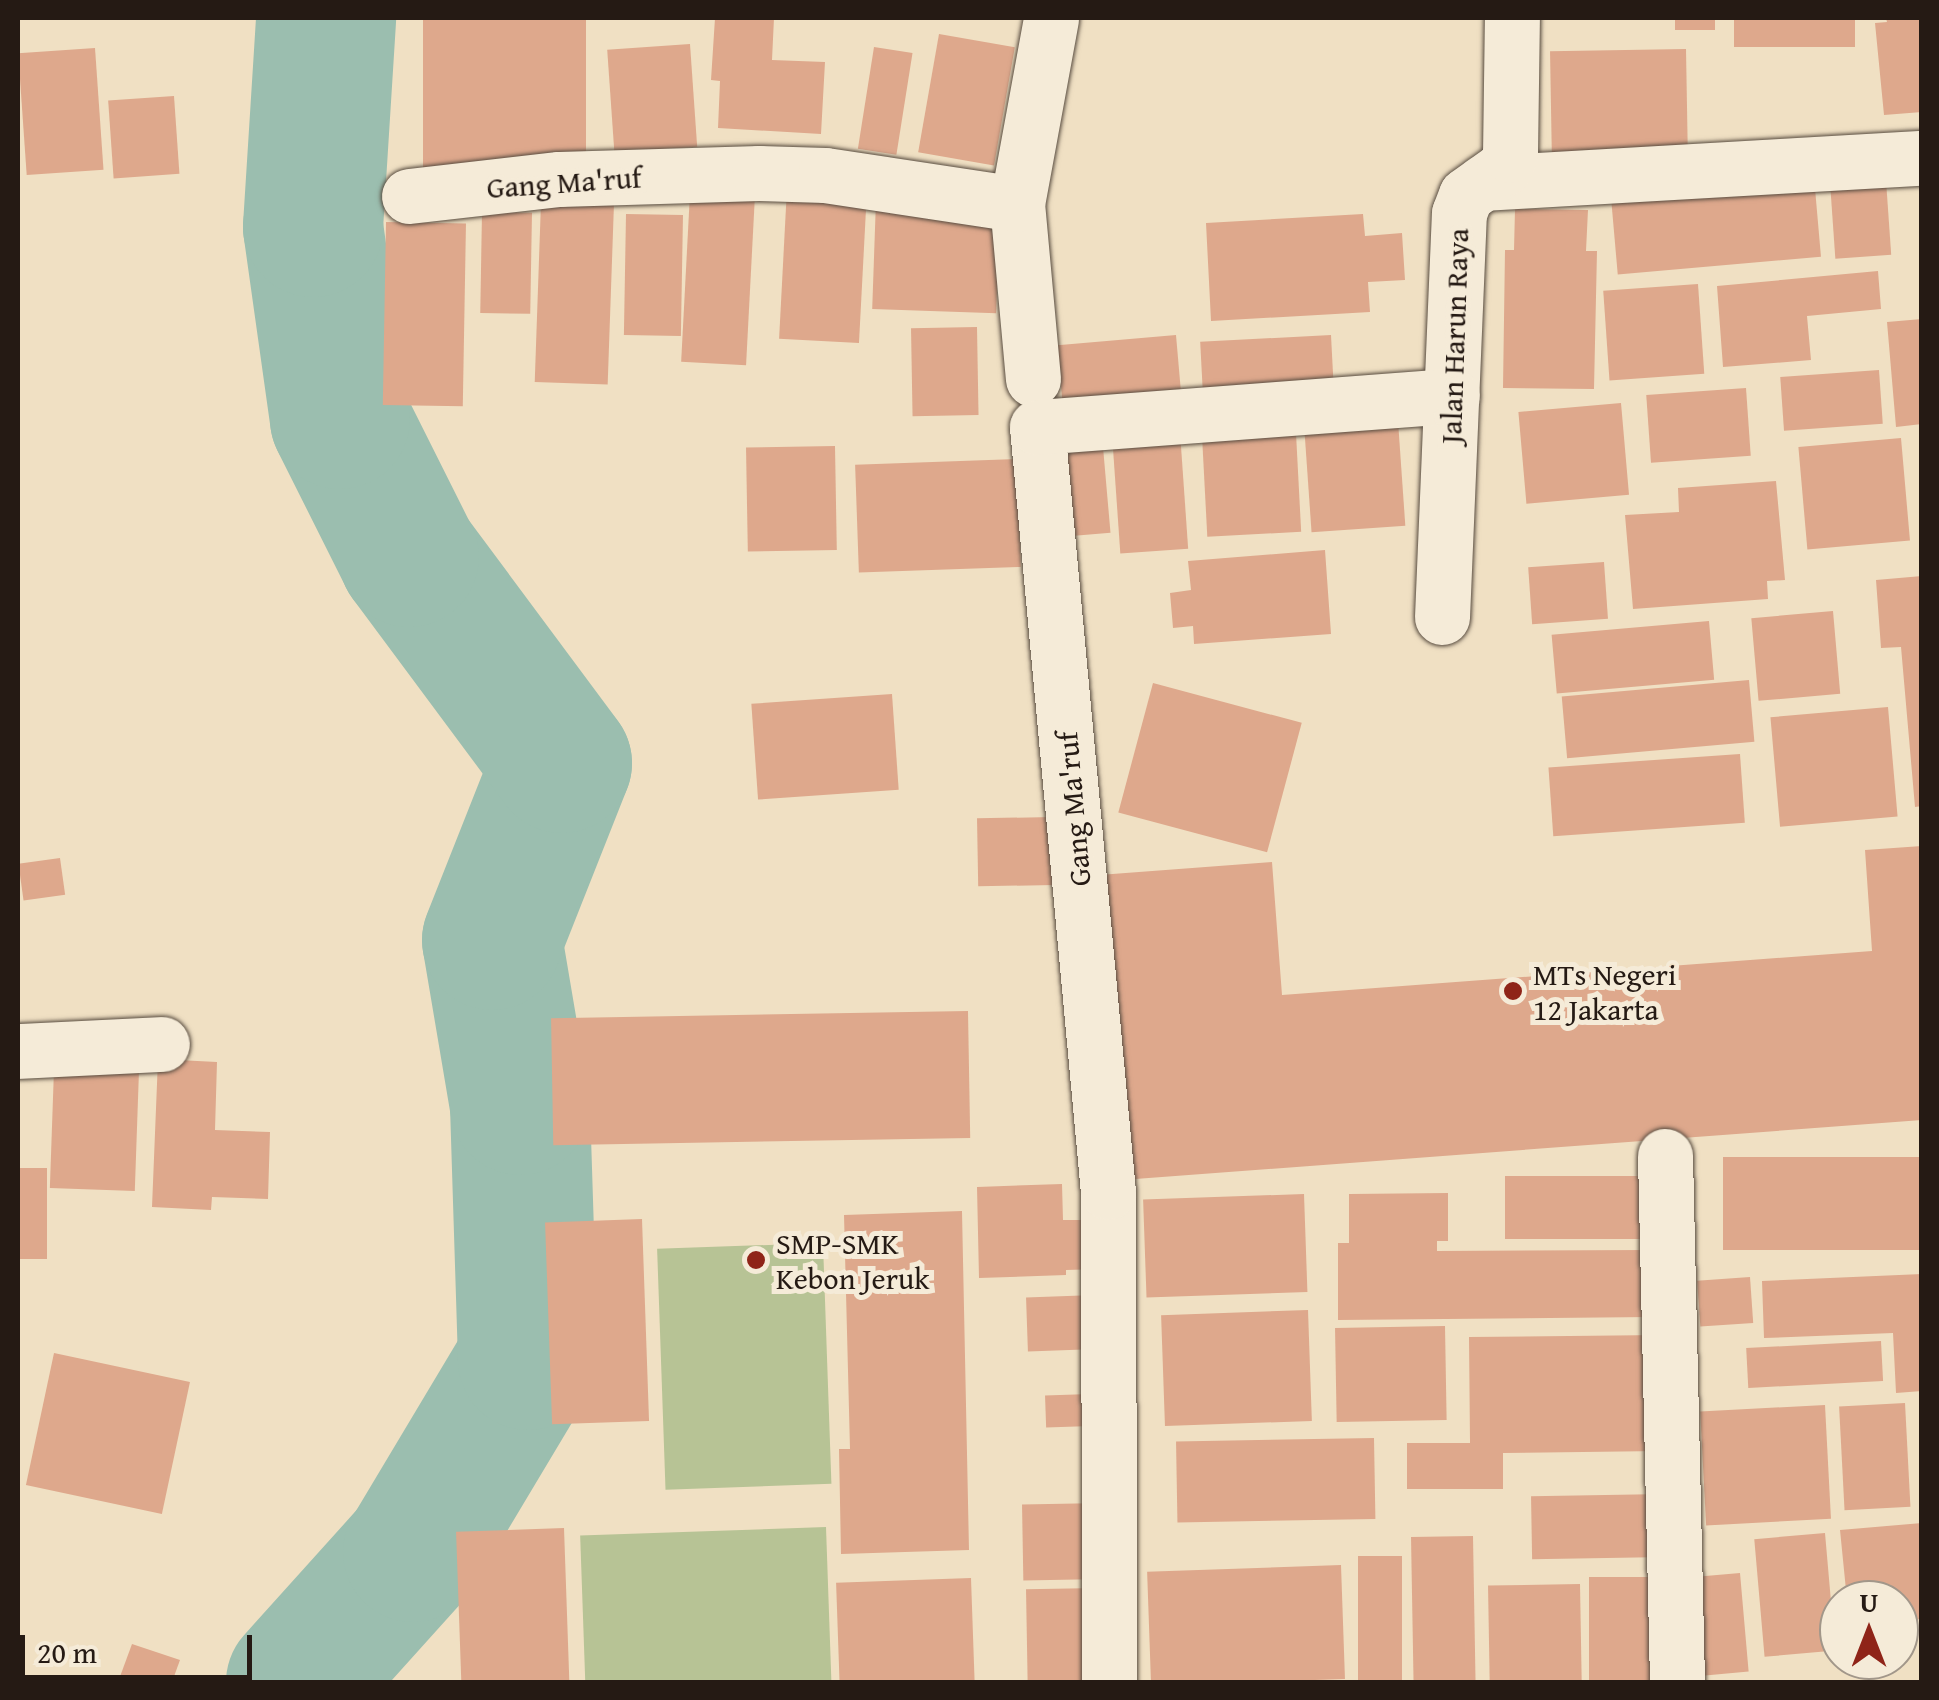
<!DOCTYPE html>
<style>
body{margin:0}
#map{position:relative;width:1939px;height:1700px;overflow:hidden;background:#f0e0c3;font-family:"Gentium Book Plus",serif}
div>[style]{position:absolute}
.green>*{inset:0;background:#b7c395;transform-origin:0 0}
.river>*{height:140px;margin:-70px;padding:0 70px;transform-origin:70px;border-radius:70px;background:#9bbeaf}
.building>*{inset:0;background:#dea88c;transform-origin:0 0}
.roads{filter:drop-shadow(0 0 2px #584c40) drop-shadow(0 0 2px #584c40)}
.minor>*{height:55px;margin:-27.5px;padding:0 27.5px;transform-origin:27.5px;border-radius:27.5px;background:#f5ebd8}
.dots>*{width:28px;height:28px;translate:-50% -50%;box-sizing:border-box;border:5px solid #f5ebd8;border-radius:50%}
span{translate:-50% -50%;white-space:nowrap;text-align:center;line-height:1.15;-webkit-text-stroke:10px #f5ebd8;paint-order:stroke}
.street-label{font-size:30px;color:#251a14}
.poi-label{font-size:30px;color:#251a14}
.left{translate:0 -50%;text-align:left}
.frame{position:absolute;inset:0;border:20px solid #251a14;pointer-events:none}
.north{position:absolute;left:1819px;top:1580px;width:100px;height:100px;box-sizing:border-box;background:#f5ebd8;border:2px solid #a2978a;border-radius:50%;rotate:0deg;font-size:28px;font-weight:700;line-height:40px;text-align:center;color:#251a14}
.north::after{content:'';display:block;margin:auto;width:35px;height:45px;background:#8f2418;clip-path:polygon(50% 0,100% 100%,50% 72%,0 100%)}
.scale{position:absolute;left:20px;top:1635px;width:232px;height:45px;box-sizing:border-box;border:5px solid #251a14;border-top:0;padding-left:12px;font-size:30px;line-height:35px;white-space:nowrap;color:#251a14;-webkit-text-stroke:8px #f5ebd8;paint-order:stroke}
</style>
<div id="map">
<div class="green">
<i style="left:823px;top:1243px;width:241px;height:166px;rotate:88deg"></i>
<i style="left:826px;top:1527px;width:155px;height:246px;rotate:88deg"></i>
</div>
<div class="river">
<i style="left:296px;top:1682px;width:175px;rotate:-48deg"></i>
<i style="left:413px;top:1552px;width:224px;rotate:-59.1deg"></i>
<i style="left:528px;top:1360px;width:255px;rotate:-91.8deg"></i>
<i style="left:520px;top:1105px;width:167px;rotate:-99.6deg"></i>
<i style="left:492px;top:940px;width:190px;rotate:-68.4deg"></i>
<i style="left:562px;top:763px;width:257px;rotate:-126.6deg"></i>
<i style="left:409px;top:557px;width:154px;rotate:-116.6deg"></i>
<i style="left:340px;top:419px;width:194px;rotate:-98deg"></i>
<i style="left:313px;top:227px;width:209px;rotate:-86.4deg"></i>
</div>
<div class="building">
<i style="left:423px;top:18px;width:163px;height:154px"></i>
<i style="clip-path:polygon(715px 18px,774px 18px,772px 60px,825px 62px,821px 134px,718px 128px,720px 81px,711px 80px)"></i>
<i style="left:1675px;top:18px;width:40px;height:12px"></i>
<i style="left:1734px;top:18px;width:121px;height:29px"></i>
<i style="clip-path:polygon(1886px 18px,1922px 18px,1922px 112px,1884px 115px,1875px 23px,1887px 22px)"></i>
<i style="left:939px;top:34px;width:77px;height:120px;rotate:10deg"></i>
<i style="left:690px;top:44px;width:103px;height:83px;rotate:86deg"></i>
<i style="left:874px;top:47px;width:39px;height:103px;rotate:9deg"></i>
<i style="left:95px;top:48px;width:122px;height:77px;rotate:86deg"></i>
<i style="left:1686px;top:49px;width:107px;height:136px;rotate:89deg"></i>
<i style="left:174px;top:96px;width:78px;height:66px;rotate:86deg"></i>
<i style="left:1885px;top:166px;width:89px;height:56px;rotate:86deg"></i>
<i style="left:1814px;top:177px;width:80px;height:204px;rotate:85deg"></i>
<i style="left:787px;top:188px;width:80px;height:151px;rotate:3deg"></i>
<i style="left:690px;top:193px;width:65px;height:169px;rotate:3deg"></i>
<i style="left:876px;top:200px;width:124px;height:109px;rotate:2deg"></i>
<i style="left:541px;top:202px;width:73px;height:180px;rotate:2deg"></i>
<i style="clip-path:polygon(1515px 209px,1588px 210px,1586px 251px,1597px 251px,1594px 389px,1503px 388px,1505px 250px,1514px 250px)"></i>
<i style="left:482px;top:212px;width:50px;height:101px;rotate:1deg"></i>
<i style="left:626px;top:214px;width:57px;height:121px;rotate:1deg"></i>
<i style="clip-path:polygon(1363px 214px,1365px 236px,1402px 233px,1405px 280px,1368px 282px,1370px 312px,1211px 321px,1206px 223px)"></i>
<i style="left:386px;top:222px;width:80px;height:183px;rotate:1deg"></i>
<i style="clip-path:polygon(1878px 271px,1881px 309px,1807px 316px,1811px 360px,1723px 367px,1717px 286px)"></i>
<i style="left:1698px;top:284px;width:90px;height:95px;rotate:86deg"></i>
<i style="clip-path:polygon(1922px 319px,1922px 424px,1896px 427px,1887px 322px)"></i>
<i style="left:977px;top:327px;width:88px;height:66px;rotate:89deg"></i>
<i style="left:1176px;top:335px;width:76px;height:119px;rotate:85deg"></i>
<i style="left:1331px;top:335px;width:57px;height:131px;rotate:87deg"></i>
<i style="left:1879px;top:370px;width:54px;height:99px;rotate:86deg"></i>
<i style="left:1746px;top:388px;width:68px;height:100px;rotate:86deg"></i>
<i style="left:1621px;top:403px;width:92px;height:103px;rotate:85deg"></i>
<i style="left:1295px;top:414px;width:118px;height:94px;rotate:87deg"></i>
<i style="left:1398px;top:421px;width:105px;height:94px;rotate:86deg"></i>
<i style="left:1180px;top:432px;width:117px;height:68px;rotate:86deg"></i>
<i style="left:1901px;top:438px;width:103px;height:103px;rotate:85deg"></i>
<i style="left:835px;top:446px;width:104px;height:89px;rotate:89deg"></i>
<i style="left:1103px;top:447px;width:86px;height:48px;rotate:85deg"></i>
<i style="left:1017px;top:459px;width:108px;height:162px;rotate:88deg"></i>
<i style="clip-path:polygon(1776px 481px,1785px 580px,1767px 581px,1768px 599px,1633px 609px,1625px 515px,1679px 512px,1678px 488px)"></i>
<i style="clip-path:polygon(1325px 550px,1331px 634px,1194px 644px,1193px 626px,1173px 628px,1170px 593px,1191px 590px,1188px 561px)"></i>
<i style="left:1604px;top:562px;width:57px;height:76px;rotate:86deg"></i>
<i style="clip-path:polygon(1922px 576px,1922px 806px,1915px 807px,1901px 647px,1881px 648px,1876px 580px)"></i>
<i style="left:1833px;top:611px;width:83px;height:82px;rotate:85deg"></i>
<i style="left:1709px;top:621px;width:59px;height:158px;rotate:85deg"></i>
<i style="left:1749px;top:680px;width:62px;height:188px;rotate:85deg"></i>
<i style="left:1153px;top:683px;width:154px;height:134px;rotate:15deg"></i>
<i style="left:892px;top:694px;width:96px;height:141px;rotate:86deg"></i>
<i style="left:1888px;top:707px;width:110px;height:118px;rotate:85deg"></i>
<i style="left:1740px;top:754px;width:69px;height:192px;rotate:86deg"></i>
<i style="left:1053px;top:817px;width:68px;height:76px;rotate:89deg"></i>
<i style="clip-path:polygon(1922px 846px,1922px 1120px,1122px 1180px,1099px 875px,1272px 862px,1282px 995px,1872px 951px,1865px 850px)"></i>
<i style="left:60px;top:858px;width:37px;height:42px;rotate:82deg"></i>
<i style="left:968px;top:1011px;width:127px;height:417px;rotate:89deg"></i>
<i style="clip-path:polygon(158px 1059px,217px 1062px,215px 1130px,270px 1132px,268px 1199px,212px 1197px,211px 1210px,152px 1207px)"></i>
<i style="left:54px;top:1069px;width:85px;height:119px;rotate:2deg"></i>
<i style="left:1922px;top:1157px;width:93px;height:199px;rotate:90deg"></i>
<i style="left:18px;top:1168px;width:29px;height:91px"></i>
<i style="left:1647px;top:1176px;width:63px;height:142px;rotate:90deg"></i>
<i style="clip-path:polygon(1062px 1184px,1063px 1220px,1098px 1220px,1099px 1269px,1066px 1270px,1066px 1275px,979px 1278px,977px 1187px)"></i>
<i style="clip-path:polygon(1448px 1193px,1448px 1241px,1437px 1241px,1437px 1251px,1649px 1250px,1651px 1317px,1338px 1320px,1338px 1243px,1349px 1243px,1349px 1194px)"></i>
<i style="left:1304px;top:1194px;width:98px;height:161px;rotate:88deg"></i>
<i style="clip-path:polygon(962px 1211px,969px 1550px,841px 1554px,839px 1449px,850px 1449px,844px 1215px)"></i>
<i style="left:642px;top:1219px;width:202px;height:97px;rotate:88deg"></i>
<i style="clip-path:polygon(1922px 1274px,1922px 1391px,1896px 1393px,1893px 1333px,1764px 1338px,1762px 1281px)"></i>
<i style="left:1750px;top:1277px;width:46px;height:53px;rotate:86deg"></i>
<i style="left:1095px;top:1295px;width:54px;height:69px;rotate:88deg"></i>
<i style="left:1308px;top:1310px;width:111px;height:147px;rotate:88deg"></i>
<i style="left:1445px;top:1326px;width:94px;height:110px;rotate:89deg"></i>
<i style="clip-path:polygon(1660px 1335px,1661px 1451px,1503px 1453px,1503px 1489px,1407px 1489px,1407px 1443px,1470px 1443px,1469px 1337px)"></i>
<i style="left:1881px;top:1341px;width:40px;height:135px;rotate:87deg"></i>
<i style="left:54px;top:1353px;width:139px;height:135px;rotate:12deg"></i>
<i style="left:1090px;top:1394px;width:32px;height:45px;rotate:88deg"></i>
<i style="left:1905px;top:1403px;width:104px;height:66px;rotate:87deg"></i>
<i style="left:1825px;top:1405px;width:114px;height:125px;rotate:87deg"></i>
<i style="left:1374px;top:1438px;width:81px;height:198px;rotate:89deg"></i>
<i style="left:1665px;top:1494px;width:63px;height:134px;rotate:89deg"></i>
<i style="left:1103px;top:1503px;width:76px;height:81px;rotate:89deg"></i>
<i style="clip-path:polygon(1922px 1523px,1922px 1619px,1899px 1621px,1899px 1600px,1847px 1600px,1840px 1530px)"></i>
<i style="left:564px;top:1528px;width:154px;height:108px;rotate:88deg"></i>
<i style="left:1825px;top:1533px;width:118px;height:71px;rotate:85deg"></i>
<i style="left:1473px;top:1536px;width:146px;height:62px;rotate:89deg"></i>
<i style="left:1358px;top:1556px;width:44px;height:126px"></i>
<i style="left:1341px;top:1565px;width:114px;height:194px;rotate:88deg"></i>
<i style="left:1740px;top:1573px;width:99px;height:49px;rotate:85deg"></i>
<i style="left:1589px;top:1577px;width:63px;height:105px"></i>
<i style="left:971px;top:1578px;width:104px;height:135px;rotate:88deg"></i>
<i style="left:1580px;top:1584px;width:98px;height:92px;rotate:89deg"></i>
<i style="left:1098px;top:1588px;width:94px;height:72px;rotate:89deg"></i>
<i style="clip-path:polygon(132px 1644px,180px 1660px,172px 1682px,118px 1682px)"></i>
</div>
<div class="roads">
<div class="minor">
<i style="left:1483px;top:183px;width:440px;rotate:-3.3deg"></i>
<i style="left:409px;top:196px;width:151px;rotate:-6.5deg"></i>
<i style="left:559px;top:179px;width:200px;rotate:-1.7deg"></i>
<i style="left:759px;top:173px;width:66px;rotate:1.7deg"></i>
<i style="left:825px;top:175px;width:194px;rotate:8.6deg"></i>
<i style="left:1033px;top:379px;width:176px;rotate:-95.2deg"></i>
<i style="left:1017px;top:204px;width:189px;rotate:-79.6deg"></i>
<i style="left:1442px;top:617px;width:404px;rotate:-87.6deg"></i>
<i style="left:1459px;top:213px;width:19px;rotate:-69deg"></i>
<i style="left:1466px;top:195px;width:47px;rotate:-35.4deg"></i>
<i style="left:1504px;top:168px;width:14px;rotate:-65deg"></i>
<i style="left:1510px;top:155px;width:137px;rotate:-89.2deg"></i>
<i style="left:18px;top:1051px;width:144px;rotate:-2.8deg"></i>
<i style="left:1665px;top:1156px;width:526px;rotate:88.69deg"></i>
<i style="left:1109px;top:1682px;width:490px;rotate:-90.1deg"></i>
<i style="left:1108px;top:1192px;width:768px;rotate:-95.3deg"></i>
<i style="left:1037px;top:427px;width:416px;rotate:-4.3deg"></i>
</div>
</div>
<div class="dots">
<i style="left:1513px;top:991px;background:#8f2418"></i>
<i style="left:756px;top:1260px;background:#8f2418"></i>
</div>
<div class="street-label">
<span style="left:564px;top:182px;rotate:-4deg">Gang Ma'ruf</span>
<span style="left:1454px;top:336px;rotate:-88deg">Jalan Harun Raya</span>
<span style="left:1073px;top:809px;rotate:-95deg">Gang Ma'ruf</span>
</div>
<div class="poi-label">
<span class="left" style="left:1533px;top:991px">MTs Negeri<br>12 Jakarta</span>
<span class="left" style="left:776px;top:1260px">SMP-SMK<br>Kebon Jeruk</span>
</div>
<div class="frame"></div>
<div class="north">U</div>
<div class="scale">20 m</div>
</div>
